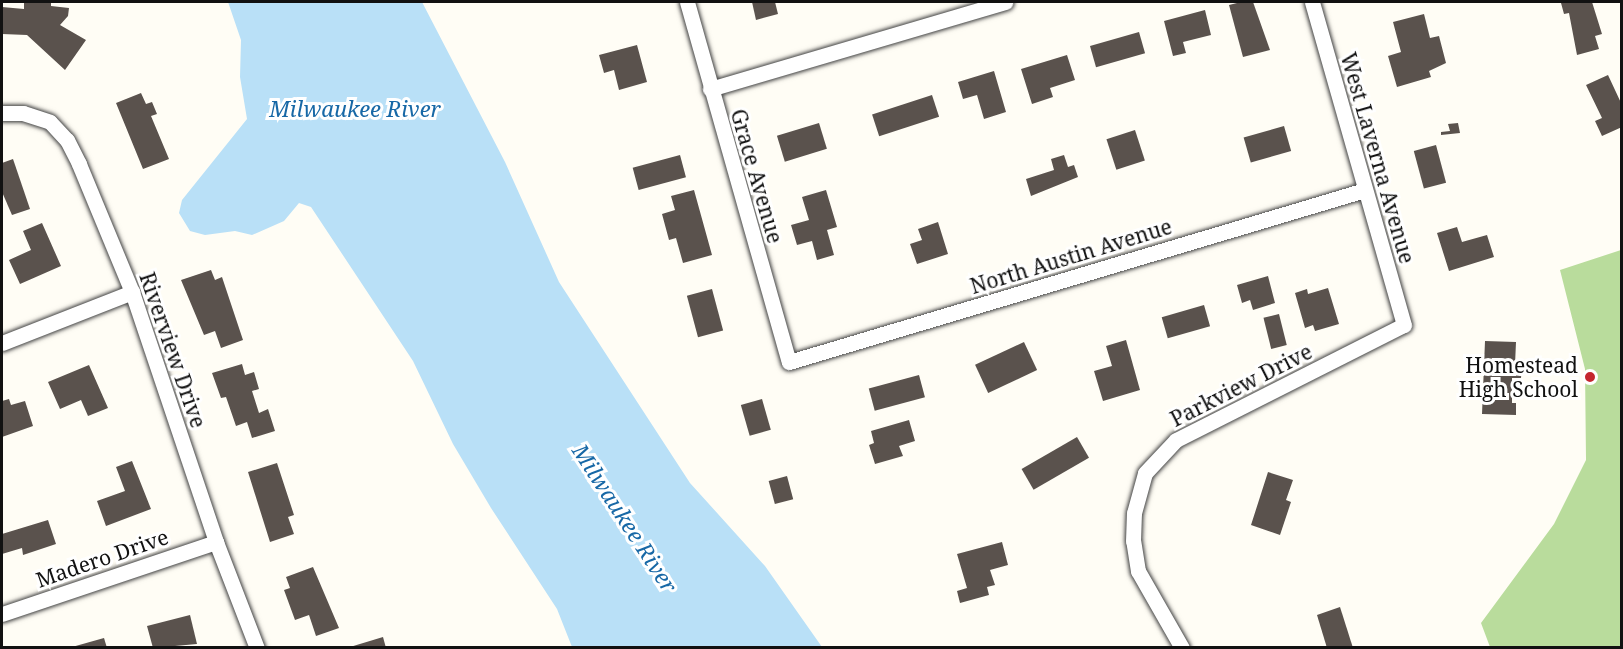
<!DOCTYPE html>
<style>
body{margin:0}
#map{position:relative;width:1623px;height:649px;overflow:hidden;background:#fffdf5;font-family:"Noto Serif",serif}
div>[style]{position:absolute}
.forest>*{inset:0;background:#b9dc9c}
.water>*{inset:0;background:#b9e0f7}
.building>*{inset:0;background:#5a524d;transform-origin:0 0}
.roads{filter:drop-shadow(0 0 2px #444) drop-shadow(0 0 2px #444)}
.minor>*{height:15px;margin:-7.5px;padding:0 7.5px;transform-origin:7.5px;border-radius:7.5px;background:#fff}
.dots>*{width:16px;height:16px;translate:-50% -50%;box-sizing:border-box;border:3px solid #fff;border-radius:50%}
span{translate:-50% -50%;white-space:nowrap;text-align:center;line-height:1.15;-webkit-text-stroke:6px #fff;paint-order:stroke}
.street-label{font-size:21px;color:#111}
.poi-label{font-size:21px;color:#111}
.right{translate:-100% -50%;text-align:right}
.water-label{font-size:22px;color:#1768a6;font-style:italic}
.frame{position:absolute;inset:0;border:3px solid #111;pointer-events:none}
</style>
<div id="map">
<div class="forest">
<i style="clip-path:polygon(1621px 250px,1621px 647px,1490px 647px,1481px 623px,1554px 524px,1586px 460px,1585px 369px,1560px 270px)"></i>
</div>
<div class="water">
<i style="clip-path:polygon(228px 2px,422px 2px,505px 162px,559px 282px,690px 483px,765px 566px,822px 647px,572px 647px,557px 609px,491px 508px,453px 444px,413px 361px,311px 207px,299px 203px,284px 221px,252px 235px,235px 231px,205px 235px,190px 231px,179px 213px,182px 200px,247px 119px,240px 77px,241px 40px)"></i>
</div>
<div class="building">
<i style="clip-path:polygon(24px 2px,51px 2px,51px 6px,69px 8px,68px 16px,60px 25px,86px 40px,65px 70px,27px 35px,2px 34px,2px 7px,24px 9px)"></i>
<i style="clip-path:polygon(752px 2px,775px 2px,778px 14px,756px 20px)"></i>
<i style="clip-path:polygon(1241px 2px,1253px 2px,1270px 50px,1243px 57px,1229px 5px)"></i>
<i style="clip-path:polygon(1556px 2px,1592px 2px,1602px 34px,1595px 36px,1599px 49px,1577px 55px,1569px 13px,1564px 14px,1561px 3px)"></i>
<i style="clip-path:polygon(1205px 10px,1211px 35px,1183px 42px,1186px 53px,1173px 56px,1164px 21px)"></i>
<i style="clip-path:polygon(1424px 14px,1430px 38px,1439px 36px,1446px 63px,1429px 71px,1431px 77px,1397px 87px,1388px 56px,1401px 52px,1393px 22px)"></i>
<i style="left:1139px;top:32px;width:22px;height:51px;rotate:74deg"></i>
<i style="clip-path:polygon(637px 45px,647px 82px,619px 90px,614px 70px,604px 73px,599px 55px)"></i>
<i style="clip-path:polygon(1067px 55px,1075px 80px,1050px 88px,1053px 97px,1032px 104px,1021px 69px)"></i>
<i style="clip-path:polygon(994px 71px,1006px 112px,984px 119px,977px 95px,963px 99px,958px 82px)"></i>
<i style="clip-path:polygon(1608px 75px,1622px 105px,1622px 127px,1602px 136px,1595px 121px,1602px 118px,1586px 85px)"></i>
<i style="clip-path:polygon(141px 93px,146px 104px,152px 102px,157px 114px,151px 116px,169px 159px,143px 169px,116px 103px)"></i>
<i style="left:932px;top:95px;width:23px;height:63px;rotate:72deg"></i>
<i style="left:819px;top:123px;width:27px;height:44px;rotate:73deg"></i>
<i style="clip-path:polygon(1458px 123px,1460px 133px,1441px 135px,1441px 132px,1450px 131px,1448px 124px)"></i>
<i style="left:1284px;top:126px;width:26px;height:42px;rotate:74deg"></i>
<i style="left:1135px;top:130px;width:32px;height:30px;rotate:72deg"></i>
<i style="left:1436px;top:145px;width:39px;height:23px;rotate:75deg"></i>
<i style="left:680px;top:155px;width:23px;height:49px;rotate:75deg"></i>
<i style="clip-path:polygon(1064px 155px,1068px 167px,1074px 165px,1078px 177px,1031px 196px,1026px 179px,1054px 170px,1051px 159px)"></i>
<i style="clip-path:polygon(13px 159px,30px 209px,12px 215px,2px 192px,2px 163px)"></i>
<i style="clip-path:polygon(694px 190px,712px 255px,683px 263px,676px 238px,669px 240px,662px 214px,675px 210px,671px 196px)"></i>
<i style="clip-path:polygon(826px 190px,837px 227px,827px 230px,834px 255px,817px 260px,812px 241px,797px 245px,791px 225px,809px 220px,802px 197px)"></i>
<i style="clip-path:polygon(938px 222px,948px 254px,917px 264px,910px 244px,922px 240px,918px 229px)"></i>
<i style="clip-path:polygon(42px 223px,61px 266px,20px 284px,9px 260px,31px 250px,23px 231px)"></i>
<i style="clip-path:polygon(1457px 227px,1462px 242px,1487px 235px,1494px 257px,1449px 271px,1437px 233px)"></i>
<i style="clip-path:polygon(211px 270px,215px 280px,222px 277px,243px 340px,221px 348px,215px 331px,204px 335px,181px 280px)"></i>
<i style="clip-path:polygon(1268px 276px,1275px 303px,1253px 310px,1250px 300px,1242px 303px,1237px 285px)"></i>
<i style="clip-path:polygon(1328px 288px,1339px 324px,1315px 331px,1313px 325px,1305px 328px,1295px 293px,1307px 289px,1308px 294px)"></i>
<i style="left:712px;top:289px;width:43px;height:26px;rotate:75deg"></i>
<i style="left:1204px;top:305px;width:22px;height:44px;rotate:74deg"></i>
<i style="left:1279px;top:314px;width:32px;height:16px;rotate:76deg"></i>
<i style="clip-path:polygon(1126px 340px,1140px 390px,1103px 401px,1094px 371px,1112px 366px,1106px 346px)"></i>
<i style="clip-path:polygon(1485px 341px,1516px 342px,1515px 365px,1522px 365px,1521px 378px,1512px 378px,1512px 403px,1516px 403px,1516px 415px,1482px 414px)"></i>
<i style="left:1024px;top:342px;width:31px;height:54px;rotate:65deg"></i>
<i style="clip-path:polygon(242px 364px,245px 375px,254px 372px,259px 389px,252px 391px,259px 413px,268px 409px,275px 431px,252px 438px,247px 422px,236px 426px,226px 397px,221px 398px,212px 373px)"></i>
<i style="clip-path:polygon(89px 365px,108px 408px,88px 416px,81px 400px,60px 409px,48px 382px)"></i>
<i style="left:919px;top:375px;width:23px;height:52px;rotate:75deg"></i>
<i style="clip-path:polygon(9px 399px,11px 405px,25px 401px,33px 426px,2px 437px,2px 401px)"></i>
<i style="left:762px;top:399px;width:32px;height:22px;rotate:74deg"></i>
<i style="clip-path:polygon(909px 420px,915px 441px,899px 446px,903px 456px,875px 464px,869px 445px,874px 443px,871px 431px)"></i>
<i style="left:1077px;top:437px;width:24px;height:64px;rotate:60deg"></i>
<i style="clip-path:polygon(132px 461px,151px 509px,106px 526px,97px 501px,125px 491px,116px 467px)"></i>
<i style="clip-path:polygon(277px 463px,294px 515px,288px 517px,294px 534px,270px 542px,248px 472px)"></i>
<i style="clip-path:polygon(1268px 472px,1293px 480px,1286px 500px,1291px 502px,1280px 535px,1251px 525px)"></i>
<i style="left:787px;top:476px;width:24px;height:19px;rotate:75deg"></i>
<i style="clip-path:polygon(48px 520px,56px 544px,23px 555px,22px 548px,2px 554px,2px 534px)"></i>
<i style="clip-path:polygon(1002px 542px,1008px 565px,990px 570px,995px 585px,987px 587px,989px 595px,960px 603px,957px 591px,967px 588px,957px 554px)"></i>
<i style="clip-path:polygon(313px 567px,339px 628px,316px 636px,309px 615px,295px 620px,284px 590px,290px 588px,286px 577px)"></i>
<i style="clip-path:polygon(1340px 607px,1353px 648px,1327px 648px,1317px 615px)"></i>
<i style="clip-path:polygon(190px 615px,197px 644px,153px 648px,147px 626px)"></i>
<i style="clip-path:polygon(383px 637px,386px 648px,350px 648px,350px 647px)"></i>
<i style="clip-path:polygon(104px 638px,107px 648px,72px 648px,72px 647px)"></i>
</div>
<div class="roads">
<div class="minor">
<i style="left:687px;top:2px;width:374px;rotate:74.2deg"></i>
<i style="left:789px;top:362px;width:601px;rotate:-16.63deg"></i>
<i style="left:710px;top:89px;width:308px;rotate:-16.4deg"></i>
<i style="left:2px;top:113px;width:21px"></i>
<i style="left:23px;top:113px;width:28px;rotate:18deg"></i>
<i style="left:50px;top:122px;width:25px;rotate:47deg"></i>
<i style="left:67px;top:140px;width:27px;rotate:63deg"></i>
<i style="left:79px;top:164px;width:139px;rotate:67.5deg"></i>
<i style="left:132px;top:292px;width:264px;rotate:71.4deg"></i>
<i style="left:216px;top:542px;width:114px;rotate:68.9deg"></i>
<i style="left:2px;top:343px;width:140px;rotate:-21.4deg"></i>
<i style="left:2px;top:614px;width:226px;rotate:-18.6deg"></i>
<i style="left:1182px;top:648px;width:89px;rotate:-119.7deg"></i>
<i style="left:1138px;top:571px;width:30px;rotate:-99deg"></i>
<i style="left:1133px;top:541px;width:28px;rotate:-88deg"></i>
<i style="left:1134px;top:513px;width:41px;rotate:-74.6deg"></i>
<i style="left:1145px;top:473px;width:45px;rotate:-46.8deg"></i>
<i style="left:1176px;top:440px;width:255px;rotate:-26.8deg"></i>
<i style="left:1404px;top:325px;width:336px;rotate:-105.9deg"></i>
</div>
</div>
<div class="dots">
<i style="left:1590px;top:377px;background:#c4262e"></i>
</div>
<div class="street-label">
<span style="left:1378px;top:158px;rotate:74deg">West Laverna Avenue</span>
<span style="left:757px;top:176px;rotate:74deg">Grace Avenue</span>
<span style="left:1071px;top:256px;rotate:-17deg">North Austin Avenue</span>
<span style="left:173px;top:350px;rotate:71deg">Riverview Drive</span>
<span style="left:1241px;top:385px;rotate:-27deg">Parkview Drive</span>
<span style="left:102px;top:558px;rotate:-19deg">Madero Drive</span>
</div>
<div class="poi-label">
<span class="right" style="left:1578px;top:377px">Homestead<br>High School</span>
</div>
<div class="water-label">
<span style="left:355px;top:109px">Milwaukee River</span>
<span style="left:625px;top:518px;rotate:57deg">Milwaukee River</span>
</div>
<div class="frame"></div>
</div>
